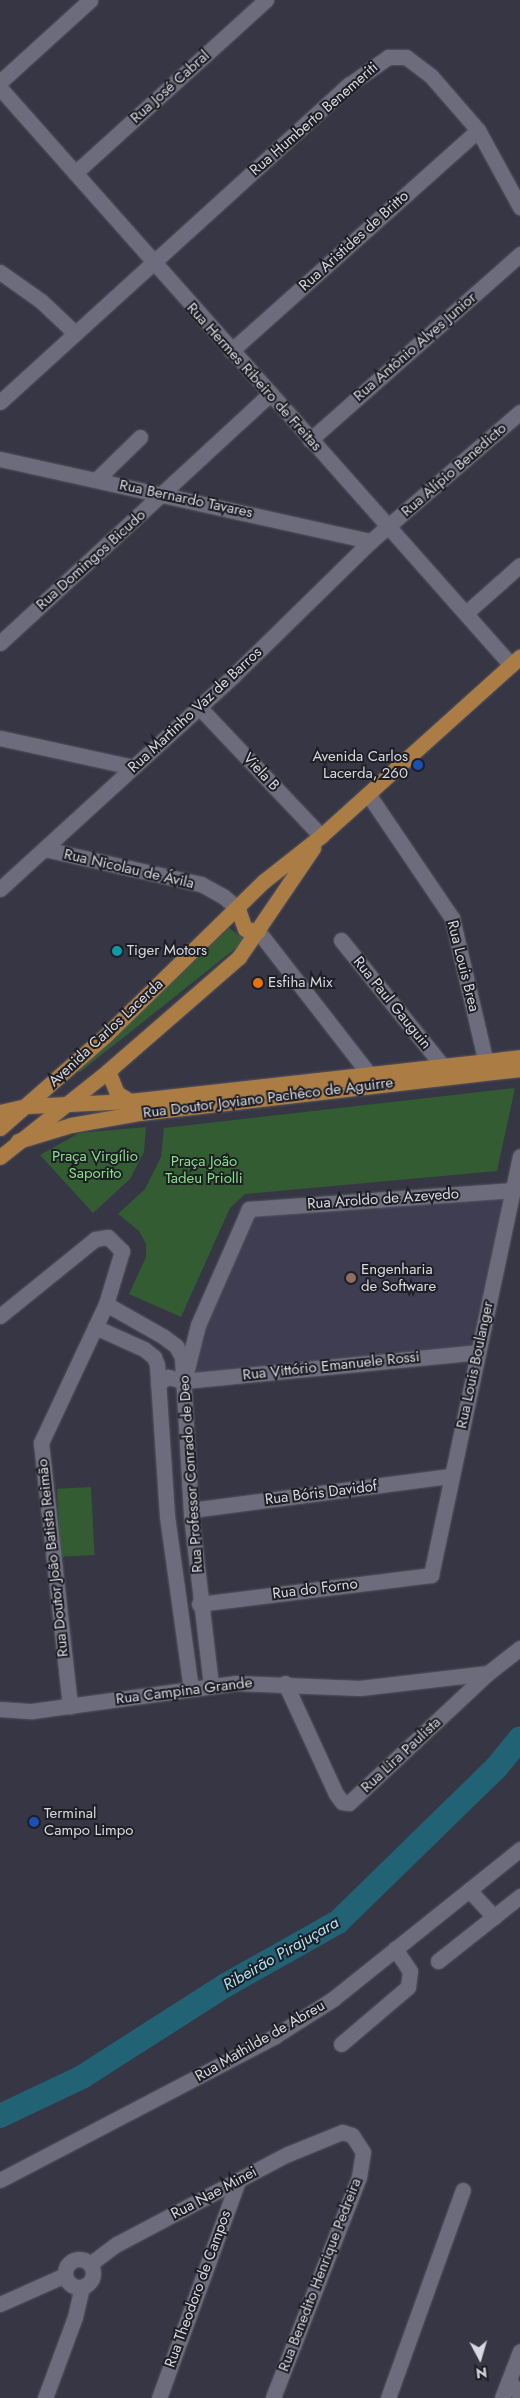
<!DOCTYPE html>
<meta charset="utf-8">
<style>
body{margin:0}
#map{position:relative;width:520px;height:2398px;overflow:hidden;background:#363644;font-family:Jost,sans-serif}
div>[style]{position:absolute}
.built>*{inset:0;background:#3e3d51}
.green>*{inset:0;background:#335c33;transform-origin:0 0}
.river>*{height:24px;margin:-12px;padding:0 12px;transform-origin:12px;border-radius:12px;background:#226275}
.roads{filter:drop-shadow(0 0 1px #565561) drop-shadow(0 0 1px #565561)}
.minor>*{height:15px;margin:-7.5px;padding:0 7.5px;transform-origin:7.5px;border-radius:7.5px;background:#6d6c7c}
.minor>.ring{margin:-7.5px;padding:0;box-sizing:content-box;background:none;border:15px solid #6d6c7c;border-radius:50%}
.major>*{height:15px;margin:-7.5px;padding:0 7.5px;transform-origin:7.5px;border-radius:7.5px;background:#ab7d44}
.dots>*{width:14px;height:14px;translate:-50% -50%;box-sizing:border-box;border:2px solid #1e1e25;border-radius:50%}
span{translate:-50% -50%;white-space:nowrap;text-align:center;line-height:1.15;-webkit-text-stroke:4px #1e1e25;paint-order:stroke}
.street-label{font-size:15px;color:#d8d8e1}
.poi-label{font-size:15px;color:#d8d8e1}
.right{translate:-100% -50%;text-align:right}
.left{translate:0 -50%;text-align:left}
.park-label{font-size:15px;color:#88df87}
.water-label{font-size:16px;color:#aee2f5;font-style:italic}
.north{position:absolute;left:455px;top:2333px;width:50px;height:50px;-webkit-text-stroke:4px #1e1e25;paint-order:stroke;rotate:174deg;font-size:14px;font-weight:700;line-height:20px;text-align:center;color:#d8d8e1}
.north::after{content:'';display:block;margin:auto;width:18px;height:22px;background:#d8d8e1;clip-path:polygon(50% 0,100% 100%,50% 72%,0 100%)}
</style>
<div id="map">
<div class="built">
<i style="clip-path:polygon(513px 1190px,478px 1352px,184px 1381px,241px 1206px)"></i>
</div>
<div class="green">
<i style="clip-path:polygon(229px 928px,246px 940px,80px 1072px,73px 1070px,144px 1009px)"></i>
<i style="clip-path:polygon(515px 1088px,497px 1171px,245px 1194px,230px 1208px,181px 1317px,129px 1294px,146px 1257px,146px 1244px,139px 1231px,118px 1214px,145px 1189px,161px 1157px,164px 1128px)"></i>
<i style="clip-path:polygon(146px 1127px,144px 1152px,130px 1179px,93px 1213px,40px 1155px,79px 1133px)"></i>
<i style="left:91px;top:1487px;width:68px;height:34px;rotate:87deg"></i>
</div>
<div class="river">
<i style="left:0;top:2116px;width:91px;rotate:-25.4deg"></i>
<i style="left:82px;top:2077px;width:171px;rotate:-32.6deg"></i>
<i style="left:226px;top:1985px;width:129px;rotate:-29.4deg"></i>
<i style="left:338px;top:1922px;width:221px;rotate:-44.3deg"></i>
<i style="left:496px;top:1768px;width:38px;rotate:-51deg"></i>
</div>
<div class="roads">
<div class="minor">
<i style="left:0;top:82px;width:122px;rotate:-42.3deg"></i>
<i style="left:0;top:88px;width:771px;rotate:48.47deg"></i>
<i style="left:75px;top:173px;width:258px;rotate:-42.2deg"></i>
<i style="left:0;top:272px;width:50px;rotate:35.3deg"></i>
<i style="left:41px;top:301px;width:47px;rotate:43.3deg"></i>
<i style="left:231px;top:351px;width:331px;rotate:-41.8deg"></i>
<i style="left:0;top:402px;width:473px;rotate:-42.3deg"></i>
<i style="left:350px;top:84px;width:47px;rotate:-35.4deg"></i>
<i style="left:388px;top:57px;width:18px"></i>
<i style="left:406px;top:57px;width:31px;rotate:37deg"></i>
<i style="left:431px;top:76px;width:72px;rotate:49deg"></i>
<i style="left:478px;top:130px;width:88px;rotate:61.4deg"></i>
<i style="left:310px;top:440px;width:281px;rotate:-41.5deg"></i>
<i style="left:0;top:459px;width:380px;rotate:12.5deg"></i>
<i style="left:97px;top:479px;width:60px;rotate:-44.3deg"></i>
<i style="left:466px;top:613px;width:72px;rotate:-41.6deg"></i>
<i style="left:0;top:643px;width:367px;rotate:-42.7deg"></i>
<i style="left:200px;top:708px;width:176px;rotate:46.6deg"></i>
<i style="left:0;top:738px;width:136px;rotate:12.3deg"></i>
<i style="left:368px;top:794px;width:150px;rotate:55.9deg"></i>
<i style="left:452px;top:918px;width:158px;rotate:76.8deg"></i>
<i style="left:44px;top:849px;width:161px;rotate:12.6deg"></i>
<i style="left:201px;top:884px;width:25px;rotate:29deg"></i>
<i style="left:223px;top:896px;width:20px;rotate:41deg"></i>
<i style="left:0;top:889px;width:317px;rotate:-42.4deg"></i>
<i style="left:234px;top:675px;width:192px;rotate:-44.4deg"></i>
<i style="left:371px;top:541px;width:197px;rotate:-40.9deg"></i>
<i style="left:258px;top:931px;width:192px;rotate:52.2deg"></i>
<i style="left:341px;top:940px;width:161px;rotate:51.1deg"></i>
<i style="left:106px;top:1304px;width:67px;rotate:29.6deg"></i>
<i style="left:164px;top:1337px;width:15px;rotate:37deg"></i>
<i style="left:176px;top:1346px;width:13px;rotate:61deg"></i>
<i style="left:182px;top:1357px;width:158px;rotate:86.7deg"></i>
<i style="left:191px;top:1515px;width:171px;rotate:83.3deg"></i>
<i style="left:0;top:1316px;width:122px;rotate:-39deg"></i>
<i style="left:95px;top:1239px;width:13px;rotate:-9deg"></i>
<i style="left:108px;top:1237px;width:20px;rotate:45deg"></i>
<i style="left:122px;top:1251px;width:55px;rotate:106.8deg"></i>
<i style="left:106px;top:1304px;width:153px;rotate:115.1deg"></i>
<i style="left:41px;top:1443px;width:265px;rotate:83.7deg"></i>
<i style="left:95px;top:1327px;width:54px;rotate:24.2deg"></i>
<i style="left:144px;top:1349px;width:13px;rotate:39deg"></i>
<i style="left:154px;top:1357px;width:9px;rotate:69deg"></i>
<i style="left:157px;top:1365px;width:151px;rotate:86.2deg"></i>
<i style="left:167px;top:1516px;width:174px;rotate:82.1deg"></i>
<i style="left:184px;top:1381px;width:58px;rotate:-76deg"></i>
<i style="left:198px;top:1325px;width:127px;rotate:-66.3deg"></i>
<i style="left:249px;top:1209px;width:265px;rotate:-4.1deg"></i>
<i style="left:158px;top:1383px;width:12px;rotate:-31deg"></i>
<i style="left:168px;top:1377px;width:16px;rotate:14deg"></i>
<i style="left:184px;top:1381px;width:295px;rotate:-5.6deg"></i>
<i style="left:191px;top:1510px;width:262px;rotate:-7.5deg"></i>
<i style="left:199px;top:1604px;width:234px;rotate:-7.1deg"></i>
<i style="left:431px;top:1575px;width:428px;rotate:-78deg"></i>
<i style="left:285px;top:1683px;width:122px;rotate:65.3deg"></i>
<i style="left:336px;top:1794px;width:10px;rotate:53deg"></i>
<i style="left:342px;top:1802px;width:7px;rotate:8deg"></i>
<i style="left:349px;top:1803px;width:190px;rotate:-43.1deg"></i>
<i style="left:488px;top:1673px;width:41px;rotate:-38deg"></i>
<i style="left:0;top:1709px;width:32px;rotate:4deg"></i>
<i style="left:32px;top:1711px;width:206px;rotate:-7.8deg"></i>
<i style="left:236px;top:1683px;width:124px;rotate:2.3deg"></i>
<i style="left:360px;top:1688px;width:129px;rotate:-6.7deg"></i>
<i style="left:469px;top:1890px;width:37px;rotate:47deg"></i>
<i style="left:438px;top:1961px;width:105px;rotate:-38.4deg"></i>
<i style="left:341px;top:2044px;width:88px;rotate:-40.4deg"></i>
<i style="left:408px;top:1987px;width:16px;rotate:-83deg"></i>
<i style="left:410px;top:1971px;width:27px;rotate:-124deg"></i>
<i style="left:0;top:2180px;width:310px;rotate:-27.6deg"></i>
<i style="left:275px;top:2036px;width:69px;rotate:-32.5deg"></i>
<i style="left:333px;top:1999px;width:240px;rotate:-38.7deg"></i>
<i class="ring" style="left:65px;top:2259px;width:13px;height:13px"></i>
<i style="left:90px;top:2264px;width:34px;rotate:-37deg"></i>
<i style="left:117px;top:2244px;width:193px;rotate:-27.8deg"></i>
<i style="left:288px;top:2154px;width:58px;rotate:-22.2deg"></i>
<i style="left:342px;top:2132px;width:10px;rotate:17deg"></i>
<i style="left:352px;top:2135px;width:20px;rotate:57deg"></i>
<i style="left:363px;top:2152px;width:25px;rotate:99deg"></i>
<i style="left:359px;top:2177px;width:237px;rotate:111.3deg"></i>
<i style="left:0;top:2304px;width:71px;rotate:-24deg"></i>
<i style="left:509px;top:2380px;width:19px;rotate:55deg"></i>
<i style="left:45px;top:2398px;width:86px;rotate:-69.7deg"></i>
<i style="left:75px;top:2317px;width:31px;rotate:-77deg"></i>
<i style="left:159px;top:2398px;width:231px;rotate:-70deg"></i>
<i style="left:388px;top:2398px;width:221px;rotate:-70.2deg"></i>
<i style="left:502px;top:2398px;width:50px;rotate:-69deg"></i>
</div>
<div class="major">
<i style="left:238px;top:909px;width:21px;rotate:71deg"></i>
<i style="left:245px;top:929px;width:13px;rotate:9deg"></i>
<i style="left:108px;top:1071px;width:24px;rotate:68deg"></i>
<i style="left:117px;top:1093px;width:15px;rotate:32deg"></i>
<i style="left:0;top:1112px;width:28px;rotate:-13deg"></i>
<i style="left:27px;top:1106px;width:103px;rotate:-2.8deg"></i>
<i style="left:130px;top:1101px;width:392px;rotate:-6.4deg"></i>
<i style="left:0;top:1128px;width:142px;rotate:-41.3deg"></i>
<i style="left:107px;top:1034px;width:219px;rotate:-44.3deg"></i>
<i style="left:264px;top:881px;width:73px;rotate:-38.3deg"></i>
<i style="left:321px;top:836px;width:268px;rotate:-42deg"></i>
<i style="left:18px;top:1141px;width:55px;rotate:-16.8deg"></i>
<i style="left:71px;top:1125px;width:70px;rotate:-9.9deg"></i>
<i style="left:140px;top:1113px;width:383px;rotate:-6.6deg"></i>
<i style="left:0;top:1157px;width:138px;rotate:-38.5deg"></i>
<i style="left:108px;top:1071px;width:174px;rotate:-41deg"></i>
<i style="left:239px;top:957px;width:132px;rotate:-55.8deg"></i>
</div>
</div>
<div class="dots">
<i style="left:418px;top:765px;background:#1a4fb4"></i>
<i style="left:117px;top:951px;background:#0f9aa8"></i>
<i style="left:258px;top:983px;background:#e8710a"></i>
<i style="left:351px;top:1278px;background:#8d6e63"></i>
<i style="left:34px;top:1822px;background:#1a4fb4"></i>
</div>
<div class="street-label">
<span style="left:170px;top:87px;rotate:-42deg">Rua José Cabral</span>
<span style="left:314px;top:119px;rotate:-41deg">Rua Humberto Benemeriti</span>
<span style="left:354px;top:241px;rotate:-42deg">Rua Aristides de Britto</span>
<span style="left:415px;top:347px;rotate:-41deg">Rua Antônio Alves Junior</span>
<span style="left:254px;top:377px;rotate:48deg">Rua Hermes Ribeiro de Freitas</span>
<span style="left:454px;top:470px;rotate:-41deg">Rua Alípio Benedicto</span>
<span style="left:186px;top:499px;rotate:12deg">Rua Bernardo Tavares</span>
<span style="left:91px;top:560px;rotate:-42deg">Rua Domingos Bicudo</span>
<span style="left:195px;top:710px;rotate:-43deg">Rua Martinho Vaz de Barros</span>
<span style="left:261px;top:772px;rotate:47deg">Viela B</span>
<span style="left:129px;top:869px;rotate:13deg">Rua Nicolau de Ávila</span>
<span style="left:463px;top:966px;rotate:76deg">Rua Louis Brea</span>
<span style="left:392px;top:1003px;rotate:51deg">Rua Paul Gauguin</span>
<span style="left:106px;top:1033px;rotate:-43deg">Avenida Carlos Lacerda</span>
<span style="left:268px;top:1098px;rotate:-7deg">Rua Doutor Joviano Pachêco de Aguirre</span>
<span style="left:383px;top:1199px;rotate:-4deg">Rua Aroldo de Azevedo</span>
<span style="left:475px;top:1365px;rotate:-78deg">Rua Louis Boulanger</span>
<span style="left:331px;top:1366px;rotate:-6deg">Rua Vittório Emanuele Rossi</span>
<span style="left:191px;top:1474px;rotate:-94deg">Rua Professor Conrado de Deo</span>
<span style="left:321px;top:1493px;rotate:-7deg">Rua Bóris Davidof</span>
<span style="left:53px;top:1558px;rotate:-96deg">Rua Doutor João Batista Reimão</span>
<span style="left:315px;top:1589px;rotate:-7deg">Rua do Forno</span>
<span style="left:184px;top:1691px;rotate:-7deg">Rua Campina Grande</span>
<span style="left:401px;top:1755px;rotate:-43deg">Rua Lira Paulista</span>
<span style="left:260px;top:2041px;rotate:-30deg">Rua Mathilde de Abreu</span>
<span style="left:214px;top:2193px;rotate:-28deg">Rua Nae Minei</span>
<span style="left:320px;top:2275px;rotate:-69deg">Rua Benedito Henrique Pedreira</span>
<span style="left:198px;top:2289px;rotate:-70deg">Rua Theodoro de Campos</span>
</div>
<div class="poi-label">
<span class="right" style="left:408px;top:765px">Avenida Carlos<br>Lacerda, 260</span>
<span class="left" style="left:127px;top:951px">Tiger Motors</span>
<span class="left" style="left:268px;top:983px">Esfiha Mix</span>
<span class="left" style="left:361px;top:1278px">Engenharia<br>de Software</span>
<span class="left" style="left:44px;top:1822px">Terminal<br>Campo Limpo</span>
</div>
<div class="park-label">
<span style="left:95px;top:1165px">Praça Virgílio<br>Saporito</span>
<span style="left:204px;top:1170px">Praça João<br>Tadeu Priolli</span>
</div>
<div class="water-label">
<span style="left:281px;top:1954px;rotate:-30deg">Ribeirão Pirajuçara</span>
</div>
<div class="north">N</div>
</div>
